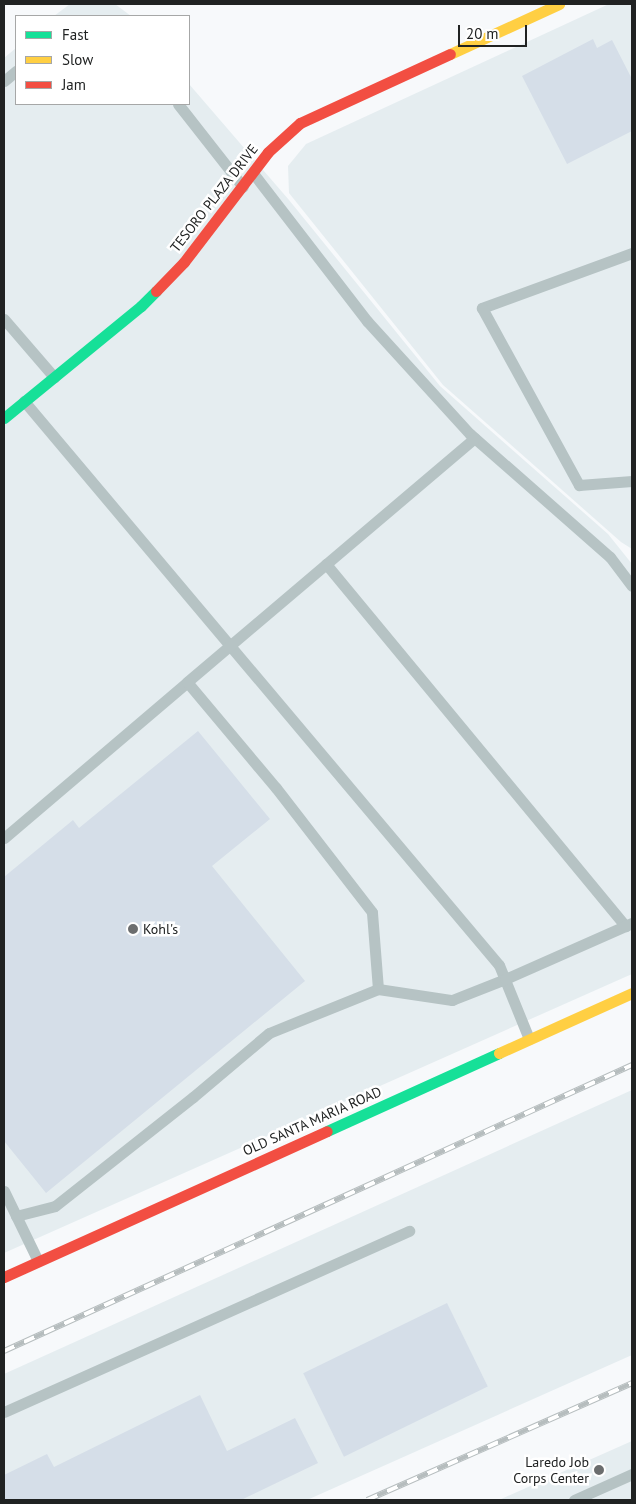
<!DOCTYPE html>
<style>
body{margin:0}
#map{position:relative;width:636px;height:1504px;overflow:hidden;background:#f7f9fb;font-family:"PT Sans",sans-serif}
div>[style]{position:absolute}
.built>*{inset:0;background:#e5edf0}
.building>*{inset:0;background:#d5dee8;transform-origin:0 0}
.lane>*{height:11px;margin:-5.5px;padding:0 5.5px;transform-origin:5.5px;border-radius:5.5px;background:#b6c3c4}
.fast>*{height:11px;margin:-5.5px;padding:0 5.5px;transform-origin:5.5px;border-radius:5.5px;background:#16e098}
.slow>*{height:11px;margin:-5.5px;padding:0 5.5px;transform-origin:5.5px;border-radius:5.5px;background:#ffcf43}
.jam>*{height:11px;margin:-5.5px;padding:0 5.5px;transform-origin:5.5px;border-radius:5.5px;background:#f24e42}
.rail>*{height:5.5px;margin-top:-2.75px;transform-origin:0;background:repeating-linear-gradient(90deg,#fff 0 11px,#b6bdbe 0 22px);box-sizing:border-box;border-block:1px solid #b6bdbe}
.dots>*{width:14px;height:14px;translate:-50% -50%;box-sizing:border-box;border:2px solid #fff;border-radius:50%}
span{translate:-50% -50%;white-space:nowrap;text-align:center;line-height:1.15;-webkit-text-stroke:5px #fff;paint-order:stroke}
.street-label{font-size:14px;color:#202222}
.poi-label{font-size:14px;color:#202222}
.left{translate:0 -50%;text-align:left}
.right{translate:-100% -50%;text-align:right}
.frame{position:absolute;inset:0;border:5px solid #202222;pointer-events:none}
.legend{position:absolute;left:15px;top:15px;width:175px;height:90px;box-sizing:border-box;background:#fff;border:1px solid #a6a7a7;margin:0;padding:6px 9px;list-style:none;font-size:15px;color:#202222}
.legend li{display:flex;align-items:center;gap:10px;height:25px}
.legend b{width:25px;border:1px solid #a6a7a7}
.scale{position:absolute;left:458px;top:25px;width:69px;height:22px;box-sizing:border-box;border:2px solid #202222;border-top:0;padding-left:6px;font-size:15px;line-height:18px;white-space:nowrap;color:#202222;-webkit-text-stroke:4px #fff;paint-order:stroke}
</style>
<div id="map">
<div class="built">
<i style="clip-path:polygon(70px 4px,115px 4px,131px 16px,54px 16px)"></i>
<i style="clip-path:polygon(609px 4px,632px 4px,632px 549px,621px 542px,443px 385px,289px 193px,288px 166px,306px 144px)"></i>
<i style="clip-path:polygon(16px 48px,16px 104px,189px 104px,189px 84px,289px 200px,440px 386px,608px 534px,632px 564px,632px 974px,4px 1253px,4px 58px)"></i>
<i style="clip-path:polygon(632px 1090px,632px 1355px,307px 1500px,4px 1500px,4px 1374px)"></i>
<i style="clip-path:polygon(632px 1441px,632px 1500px,499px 1500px)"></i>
</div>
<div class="building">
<i style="clip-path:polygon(593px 39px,597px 48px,612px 40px,632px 79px,632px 131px,567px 164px,522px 76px)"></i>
<i style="clip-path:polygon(198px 731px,270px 819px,212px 866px,305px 981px,46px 1193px,4px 1141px,4px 877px,73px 820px,79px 828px)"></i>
<i style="left:447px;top:1303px;width:93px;height:160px;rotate:64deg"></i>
<i style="clip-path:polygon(200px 1395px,227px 1451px,295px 1418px,318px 1463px,241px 1500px,5px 1500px,4px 1475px,47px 1454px,54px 1467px)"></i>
</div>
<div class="lane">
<i style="left:4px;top:81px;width:16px;rotate:-40deg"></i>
<i style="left:178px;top:104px;width:105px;rotate:51.9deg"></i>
<i style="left:253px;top:173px;width:187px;rotate:52.4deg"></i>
<i style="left:367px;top:321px;width:153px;rotate:47.7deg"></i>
<i style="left:470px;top:434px;width:186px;rotate:41.3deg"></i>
<i style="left:610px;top:557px;width:36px;rotate:53deg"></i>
<i style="left:632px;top:253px;width:160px;rotate:159.9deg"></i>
<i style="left:482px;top:308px;width:202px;rotate:61.3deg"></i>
<i style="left:579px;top:485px;width:53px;rotate:-4.3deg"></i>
<i style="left:4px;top:319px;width:77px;rotate:49.2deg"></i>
<i style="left:24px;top:401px;width:737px;rotate:49.9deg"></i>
<i style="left:499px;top:965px;width:80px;rotate:67.9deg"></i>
<i style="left:326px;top:564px;width:470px;rotate:50.4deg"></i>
<i style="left:4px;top:838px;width:240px;rotate:-40.4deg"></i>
<i style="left:378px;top:989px;width:77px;rotate:-94.5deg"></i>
<i style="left:372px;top:912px;width:157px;rotate:-127.7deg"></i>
<i style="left:276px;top:788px;width:138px;rotate:-130deg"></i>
<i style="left:187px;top:682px;width:377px;rotate:-40.3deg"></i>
<i style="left:4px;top:1191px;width:78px;rotate:64.1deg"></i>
<i style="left:16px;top:1216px;width:40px;rotate:-14.4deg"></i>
<i style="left:55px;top:1206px;width:176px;rotate:-38.3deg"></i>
<i style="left:193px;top:1097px;width:99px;rotate:-40.1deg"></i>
<i style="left:269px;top:1033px;width:118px;rotate:-22deg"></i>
<i style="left:378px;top:989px;width:75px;rotate:8.5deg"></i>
<i style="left:452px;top:1000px;width:57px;rotate:-21.6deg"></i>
<i style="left:505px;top:979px;width:139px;rotate:-23.8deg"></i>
<i style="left:4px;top:1412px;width:444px;rotate:-24.1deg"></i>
<i style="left:574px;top:1500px;width:64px;rotate:-24.1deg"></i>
</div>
<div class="fast">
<i style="left:4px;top:418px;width:177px;rotate:-39.3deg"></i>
<i style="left:141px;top:306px;width:21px;rotate:-45deg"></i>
<i style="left:327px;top:1131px;width:189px;rotate:-24.4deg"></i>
</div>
<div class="slow">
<i style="left:450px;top:54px;width:120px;rotate:-24.6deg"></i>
<i style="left:499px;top:1053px;width:146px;rotate:-24.3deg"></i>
</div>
<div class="jam">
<i style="left:156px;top:291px;width:40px;rotate:-46deg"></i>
<i style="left:184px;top:262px;width:138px;rotate:-52.6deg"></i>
<i style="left:268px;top:152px;width:43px;rotate:-42.2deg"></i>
<i style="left:300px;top:123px;width:165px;rotate:-24.7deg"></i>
<i style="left:4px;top:1277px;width:354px;rotate:-24.3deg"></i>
</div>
<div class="rail">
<i style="left:4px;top:1351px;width:690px;rotate:-24.49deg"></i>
<i style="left:367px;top:1500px;width:290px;rotate:-23.8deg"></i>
</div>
<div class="dots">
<i style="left:133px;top:929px;background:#6b6d6e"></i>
<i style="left:599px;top:1470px;background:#6b6d6e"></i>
</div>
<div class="street-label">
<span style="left:214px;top:198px;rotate:-52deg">TESORO PLAZA DRIVE</span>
<span style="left:312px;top:1121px;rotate:-24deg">OLD SANTA MARIA ROAD</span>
</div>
<div class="poi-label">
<span class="left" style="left:143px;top:929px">Kohl's</span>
<span class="right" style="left:589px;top:1470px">Laredo Job<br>Corps Center</span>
</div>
<div class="frame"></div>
<ul class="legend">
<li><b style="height:6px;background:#16e098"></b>Fast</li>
<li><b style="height:6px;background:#ffcf43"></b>Slow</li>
<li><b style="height:6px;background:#f24e42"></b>Jam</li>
</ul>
<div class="scale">20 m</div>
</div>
